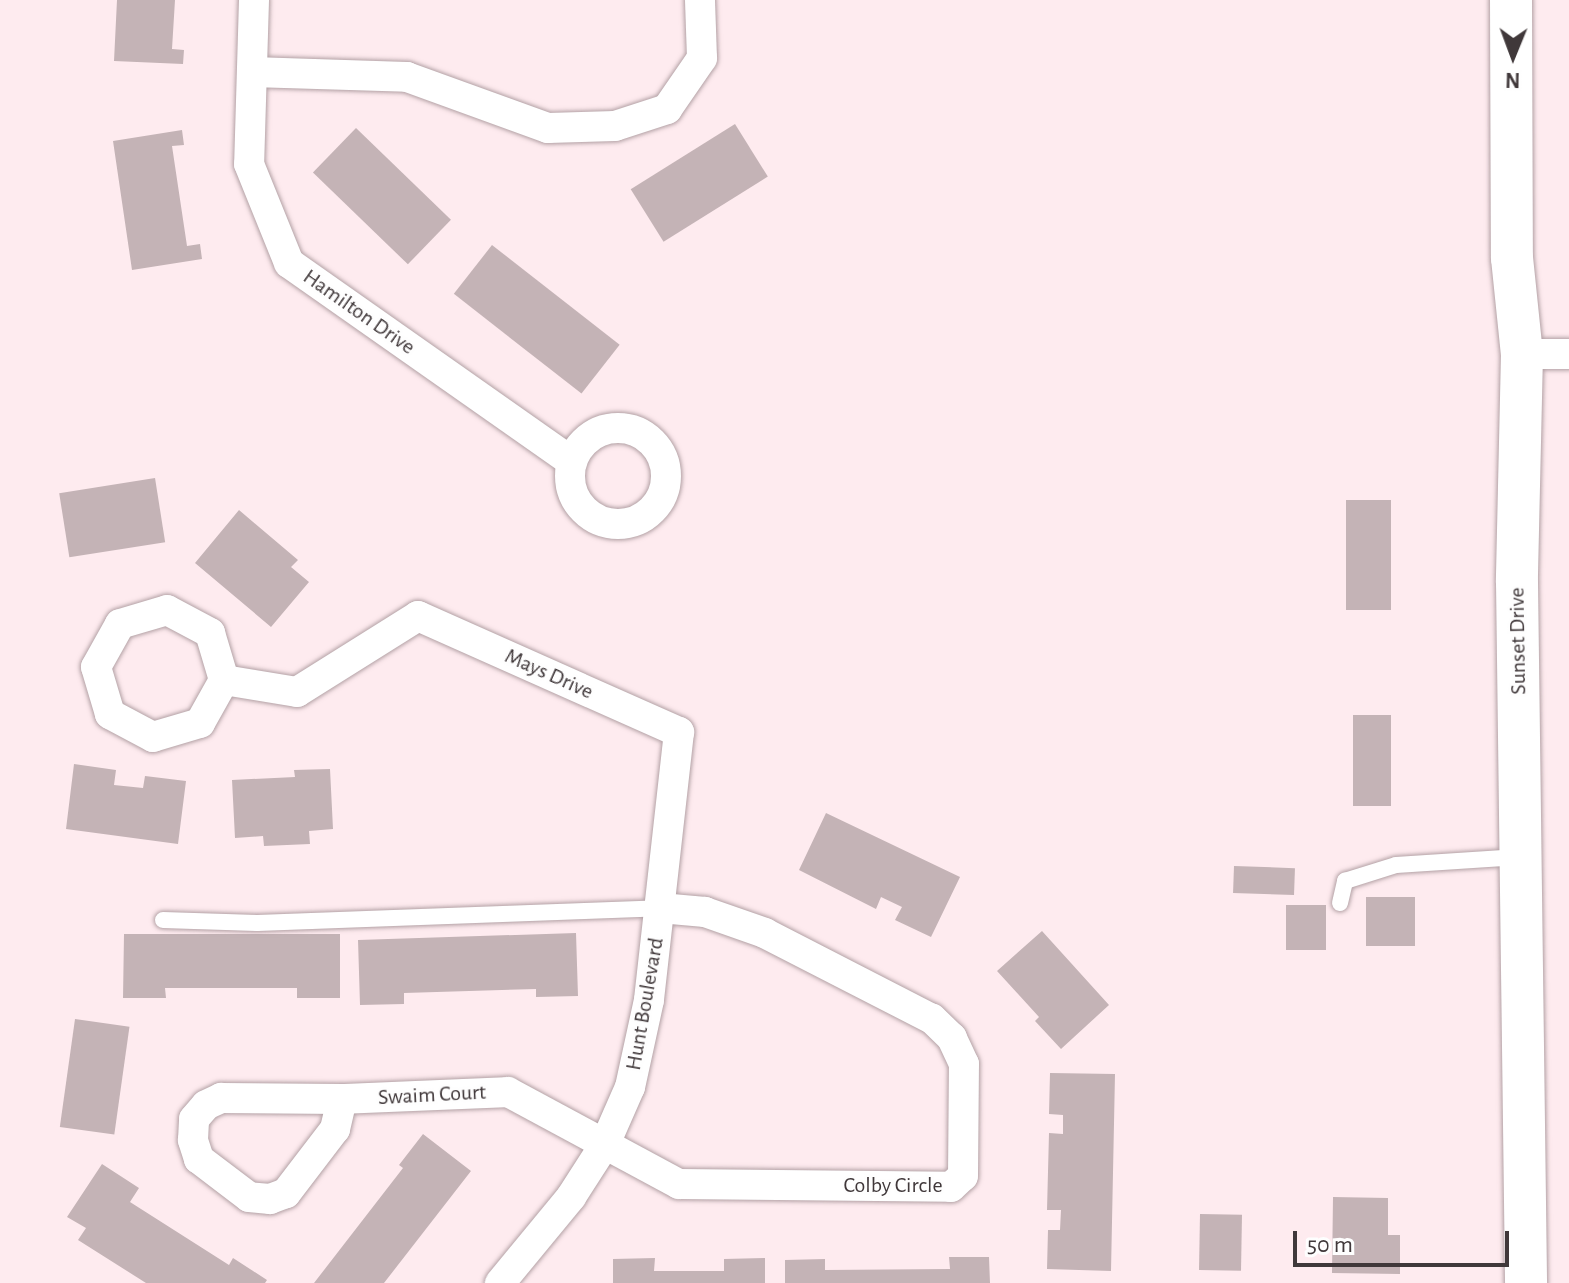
<!DOCTYPE html>
<style>
body{margin:0}
#map{position:relative;width:1569px;height:1283px;overflow:hidden;background:#feebef;font-family:"Alegreya Sans",sans-serif}
div>[style]{position:absolute}
.building>*{inset:0;background:#c4b3b6;transform-origin:0 0}
.roads{filter:drop-shadow(0 0 2px #b3a1a5) drop-shadow(0 0 2px #b3a1a5)}
.lane>*{height:16px;margin:-8px;padding:0 8px;transform-origin:8px;border-radius:8px;background:#fff}
.street>*{height:30px;margin:-15px;padding:0 15px;transform-origin:15px;border-radius:15px;background:#fff}
.street>.ring{margin:-15px;padding:0;box-sizing:content-box;background:none;border:30px solid #fff;border-radius:50%}
.secondary>*{height:42px;margin:-21px;padding:0 21px;transform-origin:21px;border-radius:21px;background:#fff}
span{translate:-50% -50%;white-space:nowrap;text-align:center;line-height:1.15;-webkit-text-stroke:6px #fefefe;paint-order:stroke}
.street-label{font-size:22px;color:#40383a}
.north{position:absolute;left:1473px;top:16px;width:80px;height:80px;-webkit-text-stroke:6px #fefefe;paint-order:stroke;rotate:181deg;font-size:22px;font-weight:700;line-height:32px;text-align:center;color:#40383a}
.north::after{content:'';display:block;margin:auto;width:28px;height:36px;background:#40383a;clip-path:polygon(50% 0,100% 100%,50% 72%,0 100%)}
.scale{position:absolute;left:1293px;top:1231px;width:216px;height:36px;box-sizing:border-box;border:4px solid #40383a;border-top:0;padding-left:10px;font-size:24px;line-height:28px;white-space:nowrap;color:#40383a;-webkit-text-stroke:6px #fefefe;paint-order:stroke}
</style>
<div id="map">
<div class="building">
<i style="clip-path:polygon(117px 0,175px 0,172px 49px,184px 50px,183px 64px,114px 61px)"></i>
<i style="left:735px;top:124px;width:62px;height:123px;rotate:58deg"></i>
<i style="left:356px;top:128px;width:132px;height:62px;rotate:44deg"></i>
<i style="clip-path:polygon(182px 130px,184px 145px,172px 146px,187px 246px,200px 244px,202px 259px,132px 270px,113px 141px)"></i>
<i style="left:492px;top:245px;width:162px;height:62px;rotate:38deg"></i>
<i style="left:155px;top:478px;width:65px;height:97px;rotate:81deg"></i>
<i style="left:1346px;top:500px;width:45px;height:110px"></i>
<i style="clip-path:polygon(239px 510px,298px 560px,291px 567px,309px 582px,271px 627px,195px 563px)"></i>
<i style="left:1353px;top:715px;width:38px;height:91px"></i>
<i style="clip-path:polygon(74px 764px,116px 770px,114px 785px,143px 788px,145px 776px,186px 781px,178px 844px,66px 829px)"></i>
<i style="clip-path:polygon(330px 769px,333px 829px,309px 831px,310px 844px,264px 846px,263px 836px,235px 838px,232px 780px,295px 777px,294px 770px)"></i>
<i style="clip-path:polygon(826px 813px,960px 877px,931px 937px,895px 920px,902px 907px,881px 897px,876px 909px,799px 870px)"></i>
<i style="left:1234px;top:866px;width:61px;height:27px;rotate:2deg"></i>
<i style="left:1366px;top:897px;width:49px;height:49px"></i>
<i style="left:1286px;top:905px;width:40px;height:45px"></i>
<i style="clip-path:polygon(1042px 931px,1109px 1005px,1061px 1049px,1035px 1021px,1039px 1017px,997px 971px)"></i>
<i style="clip-path:polygon(576px 933px,578px 996px,536px 997px,536px 989px,404px 993px,404px 1004px,360px 1005px,358px 940px)"></i>
<i style="clip-path:polygon(124px 934px,340px 934px,340px 998px,297px 998px,297px 988px,165px 988px,166px 998px,123px 998px)"></i>
<i style="left:75px;top:1019px;width:55px;height:109px;rotate:8deg"></i>
<i style="clip-path:polygon(1050px 1073px,1115px 1074px,1111px 1271px,1047px 1269px,1048px 1230px,1060px 1230px,1061px 1210px,1047px 1210px,1049px 1133px,1063px 1134px,1063px 1115px,1049px 1114px)"></i>
<i style="clip-path:polygon(423px 1134px,471px 1171px,384px 1283px,314px 1283px,403px 1168px,399px 1165px)"></i>
<i style="clip-path:polygon(102px 1164px,139px 1188px,130px 1202px,229px 1265px,233px 1258px,267px 1280px,265px 1283px,146px 1283px,78px 1240px,86px 1228px,67px 1217px)"></i>
<i style="clip-path:polygon(1333px 1197px,1388px 1198px,1388px 1235px,1400px 1235px,1400px 1274px,1332px 1273px)"></i>
<i style="left:1200px;top:1214px;width:42px;height:56px;rotate:1deg"></i>
<i style="clip-path:polygon(949px 1257px,989px 1257px,990px 1283px,785px 1283px,785px 1260px,825px 1259px,825px 1270px,950px 1269px)"></i>
<i style="clip-path:polygon(655px 1258px,654px 1271px,724px 1271px,724px 1259px,765px 1258px,765px 1283px,613px 1283px,613px 1259px)"></i>
</div>
<div class="roads">
<div class="lane">
<i style="left:1340px;top:903px;width:23px;rotate:-77deg"></i>
<i style="left:1345px;top:881px;width:53px;rotate:-17.4deg"></i>
<i style="left:1396px;top:865px;width:123px;rotate:-3.7deg"></i>
<i style="left:163px;top:920px;width:94px;rotate:1.8deg"></i>
<i style="left:257px;top:923px;width:403px;rotate:-2.1deg"></i>
</div>
<div class="street">
<i style="left:254px;top:0;width:164px;rotate:91.7deg"></i>
<i style="left:249px;top:164px;width:107px;rotate:68deg"></i>
<i style="left:289px;top:263px;width:345px;rotate:35.1deg"></i>
<i style="left:252px;top:72px;width:155px;rotate:1.8deg"></i>
<i style="left:407px;top:77px;width:150px;rotate:19.9deg"></i>
<i style="left:548px;top:128px;width:67px;rotate:-1.7deg"></i>
<i style="left:615px;top:126px;width:55px;rotate:-18.1deg"></i>
<i style="left:667px;top:109px;width:62px;rotate:-55.5deg"></i>
<i style="left:702px;top:58px;width:58px;rotate:-92deg"></i>
<i style="left:1522px;top:354px;width:47px"></i>
<i class="ring" style="left:570px;top:428px;width:66px;height:66px"></i>
<i style="left:167px;top:610px;width:49px;rotate:28.1deg"></i>
<i style="left:210px;top:633px;width:49px;rotate:73.4deg"></i>
<i style="left:224px;top:680px;width:49px;rotate:119.2deg"></i>
<i style="left:200px;top:723px;width:49px;rotate:163.4deg"></i>
<i style="left:153px;top:737px;width:49px;rotate:-151.9deg"></i>
<i style="left:110px;top:714px;width:49px;rotate:-106.6deg"></i>
<i style="left:96px;top:667px;width:49px;rotate:-60.8deg"></i>
<i style="left:120px;top:624px;width:49px;rotate:-16.6deg"></i>
<i style="left:224px;top:680px;width:74px;rotate:9.3deg"></i>
<i style="left:297px;top:692px;width:143px;rotate:-32.1deg"></i>
<i style="left:418px;top:616px;width:286px;rotate:24deg"></i>
<i style="left:679px;top:732px;width:270px;rotate:96.4deg"></i>
<i style="left:649px;top:1000px;width:89px;rotate:102.3deg"></i>
<i style="left:630px;top:1087px;width:62px;rotate:113.7deg"></i>
<i style="left:605px;top:1144px;width:63px;rotate:122.7deg"></i>
<i style="left:571px;top:1197px;width:112px;rotate:129.5deg"></i>
<i style="left:342px;top:1099px;width:31px;rotate:103deg"></i>
<i style="left:335px;top:1129px;width:81px;rotate:127.4deg"></i>
<i style="left:286px;top:1193px;width:17px;rotate:159deg"></i>
<i style="left:270px;top:1199px;width:21px;rotate:-175deg"></i>
<i style="left:249px;top:1197px;width:63px;rotate:-142.8deg"></i>
<i style="left:199px;top:1159px;width:20px;rotate:-108deg"></i>
<i style="left:193px;top:1140px;width:21px;rotate:-87deg"></i>
<i style="left:194px;top:1119px;width:18px;rotate:-49deg"></i>
<i style="left:206px;top:1105px;width:17px;rotate:-25deg"></i>
<i style="left:221px;top:1098px;width:121px;rotate:0.5deg"></i>
<i style="left:342px;top:1099px;width:166px;rotate:-2.4deg"></i>
<i style="left:508px;top:1092px;width:194px;rotate:28.3deg"></i>
<i style="left:679px;top:1184px;width:272px;rotate:0.6deg"></i>
<i style="left:951px;top:1187px;width:16px;rotate:-43deg"></i>
<i style="left:963px;top:1176px;width:112px;rotate:-89.5deg"></i>
<i style="left:964px;top:1064px;width:29px;rotate:-115deg"></i>
<i style="left:952px;top:1038px;width:28px;rotate:-136deg"></i>
<i style="left:932px;top:1019px;width:188px;rotate:-152.8deg"></i>
<i style="left:765px;top:933px;width:64px;rotate:-160.7deg"></i>
<i style="left:705px;top:912px;width:45px;rotate:-174.9deg"></i>
</div>
<div class="secondary">
<i style="left:1511px;top:0;width:258px;rotate:89.8deg"></i>
<i style="left:1512px;top:258px;width:97px;rotate:84.1deg"></i>
<i style="left:1522px;top:354px;width:228px;rotate:91.3deg"></i>
<i style="left:1517px;top:582px;width:701px;rotate:89.26deg"></i>
</div>
</div>
<div class="street-label">
<span style="left:359px;top:312px;rotate:35deg">Hamilton Drive</span>
<span style="left:1518px;top:641px;rotate:-91deg">Sunset Drive</span>
<span style="left:549px;top:674px;rotate:24deg">Mays Drive</span>
<span style="left:645px;top:1004px;rotate:-80deg">Hunt Boulevard</span>
<span style="left:432px;top:1095px;rotate:-3deg">Swaim Court</span>
<span style="left:893px;top:1186px">Colby Circle</span>
</div>
<div class="north">N</div>
<div class="scale">50 m</div>
</div>
